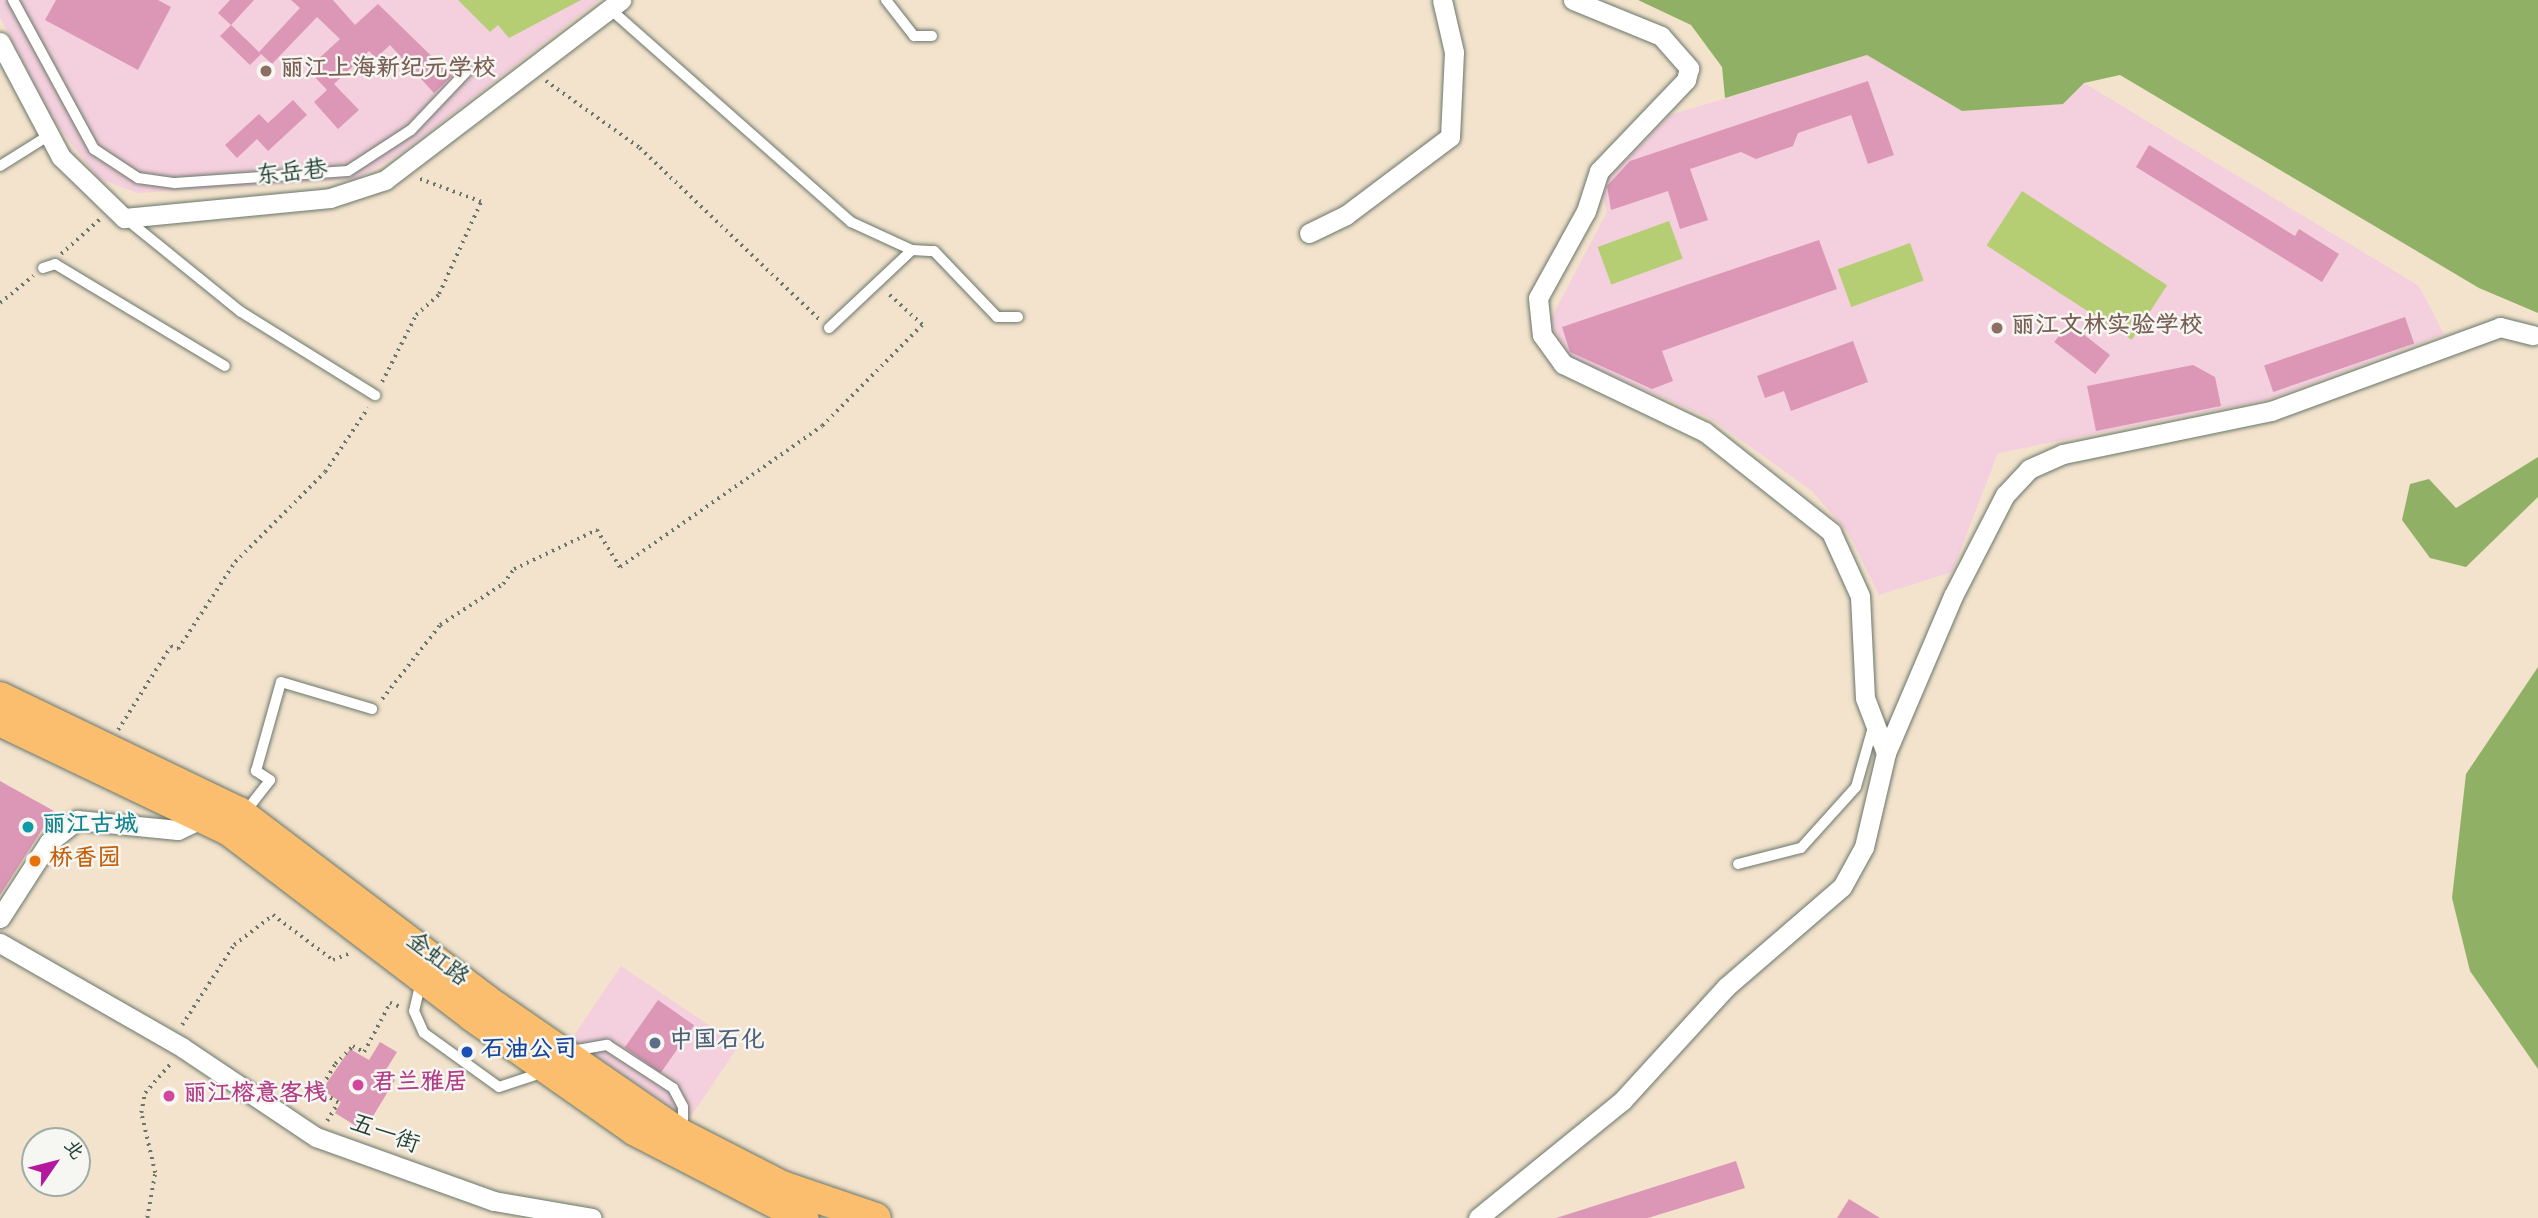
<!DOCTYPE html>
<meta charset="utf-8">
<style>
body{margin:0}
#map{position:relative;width:2538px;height:1218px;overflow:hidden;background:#f3e3cd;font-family:Dekko,"LXGW WenKai TC",sans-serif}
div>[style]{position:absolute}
.built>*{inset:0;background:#f4cfdd;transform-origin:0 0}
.green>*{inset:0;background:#b5ce73;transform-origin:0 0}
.forest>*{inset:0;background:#90b165}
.building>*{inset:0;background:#dc97b6;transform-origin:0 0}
.path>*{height:3.5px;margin-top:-1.75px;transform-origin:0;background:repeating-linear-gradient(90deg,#69776a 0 2px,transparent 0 7px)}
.roads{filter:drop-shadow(0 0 2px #69776a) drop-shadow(0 0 2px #69776a)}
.service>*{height:10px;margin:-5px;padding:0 5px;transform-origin:5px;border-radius:5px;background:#fff}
.minor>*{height:19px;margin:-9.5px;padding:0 9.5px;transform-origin:9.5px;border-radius:9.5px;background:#fff}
.primary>*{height:30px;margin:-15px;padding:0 15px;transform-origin:15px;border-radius:15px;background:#fbbd6e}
.dots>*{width:19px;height:19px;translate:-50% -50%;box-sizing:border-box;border:4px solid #f6f6f2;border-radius:50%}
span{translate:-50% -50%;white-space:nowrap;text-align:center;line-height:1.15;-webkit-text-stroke:5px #f6f6f2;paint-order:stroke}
.education-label{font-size:24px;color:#785e54;font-weight:700}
.left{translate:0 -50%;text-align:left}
.street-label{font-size:24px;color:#1f3d34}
.culture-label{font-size:24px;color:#0d838f;font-weight:700}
.food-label{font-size:24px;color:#c56008;font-weight:700}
.service-label{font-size:24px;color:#4e5e75;font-weight:700}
.transit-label{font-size:24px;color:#164399;font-weight:700}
.hotel-label{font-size:24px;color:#b23c85;font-weight:700}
.north{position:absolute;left:21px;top:1127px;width:70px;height:70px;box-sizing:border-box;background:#f6f6f2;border:2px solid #a0aca6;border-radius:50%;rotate:55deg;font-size:19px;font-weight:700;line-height:28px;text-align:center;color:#1f3d34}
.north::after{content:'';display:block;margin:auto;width:24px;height:32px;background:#b5179e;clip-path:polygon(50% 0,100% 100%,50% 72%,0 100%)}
</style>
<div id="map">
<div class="built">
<i style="clip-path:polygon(0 0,599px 0,407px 149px,357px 179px,137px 193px,98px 178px,53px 120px,0 17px)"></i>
<i style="clip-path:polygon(1868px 55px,1962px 111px,2063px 104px,2084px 83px,2419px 286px,2444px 334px,2267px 400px,1998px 453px,1952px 572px,1879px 595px,1849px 534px,1812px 491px,1710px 418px,1571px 358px,1549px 322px,1607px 212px,1601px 186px,1670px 115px)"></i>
<i style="left:621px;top:966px;width:142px;height:89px;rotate:34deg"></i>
</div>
<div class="green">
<i style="clip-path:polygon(458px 0,581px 0,509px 38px,498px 25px,490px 32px)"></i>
<i style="left:2022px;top:191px;width:173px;height:65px;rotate:33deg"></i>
<i style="left:1669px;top:221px;width:40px;height:76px;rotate:70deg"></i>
<i style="left:1910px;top:243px;width:40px;height:77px;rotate:70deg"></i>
</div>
<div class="forest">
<i style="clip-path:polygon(1638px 0,2538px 0,2538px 313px,2479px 288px,2120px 75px,2084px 83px,2063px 104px,1962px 111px,1867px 55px,1725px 98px,1722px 67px,1691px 25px)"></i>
<i style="clip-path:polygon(2538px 457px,2538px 497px,2466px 567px,2430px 558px,2402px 520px,2410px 484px,2429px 479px,2456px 508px)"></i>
<i style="clip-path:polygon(2538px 667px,2538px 1069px,2470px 971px,2452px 898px,2466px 774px)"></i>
</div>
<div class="building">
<i style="clip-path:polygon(56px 0,158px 0,171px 7px,138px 70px,45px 20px)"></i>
<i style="clip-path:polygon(230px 0,254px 0,231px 25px,218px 13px)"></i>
<i style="clip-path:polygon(291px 0,333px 0,355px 25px,378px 4px,452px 76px,434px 93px,390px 45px,376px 58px,369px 51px,334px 84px,359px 110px,338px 129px,314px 102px,327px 90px,312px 74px,318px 68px,314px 63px,340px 39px,317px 17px,272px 64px,261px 54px,250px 65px,220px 36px,231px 25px,259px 52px,300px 8px)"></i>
<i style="clip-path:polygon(1868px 81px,1894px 155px,1868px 164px,1851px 115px,1798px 133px,1793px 146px,1756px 159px,1741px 152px,1690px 169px,1708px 220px,1680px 229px,1668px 191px,1611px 210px,1607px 186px,1630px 161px)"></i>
<i style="clip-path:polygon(293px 100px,307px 115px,268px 151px,257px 139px,237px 158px,225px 145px,259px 114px,268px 123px)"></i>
<i style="clip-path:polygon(2149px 145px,2295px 236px,2299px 229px,2339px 254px,2322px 282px,2136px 167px)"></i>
<i style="clip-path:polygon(1819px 240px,1837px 289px,1662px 351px,1673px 381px,1652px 389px,1570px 352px,1562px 327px)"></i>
<i style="left:2405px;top:317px;width:28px;height:149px;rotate:71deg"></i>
<i style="left:2069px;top:323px;width:52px;height:24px;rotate:38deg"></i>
<i style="clip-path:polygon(1853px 341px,1868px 382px,1791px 411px,1784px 391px,1765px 398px,1757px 376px)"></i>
<i style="clip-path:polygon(2193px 365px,2215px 377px,2221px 406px,2096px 431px,2087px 386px)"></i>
<i style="clip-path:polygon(0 781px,54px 811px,0 895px)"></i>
<i style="left:658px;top:1000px;width:44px;height:58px;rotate:35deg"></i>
<i style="clip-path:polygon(380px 1042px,397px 1052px,384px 1073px,395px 1080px,364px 1131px,335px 1113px,341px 1102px,322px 1090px,350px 1049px,369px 1060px)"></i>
<i style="clip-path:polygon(1736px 1161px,1745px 1188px,1648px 1218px,1556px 1218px)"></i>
<i style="clip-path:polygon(1849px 1199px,1880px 1218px,1837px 1218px)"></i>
</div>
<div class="path">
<i style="left:546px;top:81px;width:115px;rotate:35.5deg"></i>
<i style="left:640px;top:148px;width:248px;rotate:43.7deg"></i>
<i style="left:61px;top:254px;width:52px;rotate:-41.9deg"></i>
<i style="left:0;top:303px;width:43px;rotate:-39.3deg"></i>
<i style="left:382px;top:382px;width:75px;rotate:-63.1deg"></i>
<i style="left:416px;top:315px;width:31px;rotate:-42deg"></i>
<i style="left:439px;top:294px;width:101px;rotate:-65.5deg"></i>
<i style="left:481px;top:202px;width:66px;rotate:-159.6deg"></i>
<i style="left:382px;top:699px;width:94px;rotate:-51.9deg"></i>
<i style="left:440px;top:625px;width:75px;rotate:-33.1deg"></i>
<i style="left:503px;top:584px;width:19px;rotate:-54deg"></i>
<i style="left:514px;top:569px;width:92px;rotate:-25.2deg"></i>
<i style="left:597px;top:530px;width:44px;rotate:58.1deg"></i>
<i style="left:620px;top:567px;width:246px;rotate:-34.9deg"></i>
<i style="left:822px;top:426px;width:142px;rotate:-45.3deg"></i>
<i style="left:922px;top:325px;width:47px;rotate:-137.6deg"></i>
<i style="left:118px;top:730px;width:99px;rotate:-57.8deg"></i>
<i style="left:171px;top:646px;width:8px;rotate:23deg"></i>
<i style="left:178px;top:649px;width:104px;rotate:-56.8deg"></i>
<i style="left:235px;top:562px;width:127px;rotate:-45deg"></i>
<i style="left:325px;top:472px;width:77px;rotate:-56.1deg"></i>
<i style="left:182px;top:1025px;width:95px;rotate:-57deg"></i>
<i style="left:234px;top:945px;width:49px;rotate:-37.6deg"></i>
<i style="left:273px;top:915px;width:75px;rotate:36.9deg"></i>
<i style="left:333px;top:960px;width:18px;rotate:-22deg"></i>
<i style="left:327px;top:1121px;width:21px;rotate:-59deg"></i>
<i style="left:338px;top:1103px;width:22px;rotate:-148deg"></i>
<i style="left:319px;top:1091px;width:31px;rotate:-59deg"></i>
<i style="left:335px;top:1064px;width:25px;rotate:-45deg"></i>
<i style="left:353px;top:1046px;width:13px;rotate:29deg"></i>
<i style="left:364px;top:1052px;width:55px;rotate:-62deg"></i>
<i style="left:390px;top:1003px;width:12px;rotate:20deg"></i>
<i style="left:147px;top:1218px;width:46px;rotate:-79.9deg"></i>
<i style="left:155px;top:1173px;width:62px;rotate:-103.1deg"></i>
<i style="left:141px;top:1113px;width:20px;rotate:-79deg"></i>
<i style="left:145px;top:1093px;width:41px;rotate:-48.9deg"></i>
</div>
<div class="roads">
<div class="service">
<i style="left:13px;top:0;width:170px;rotate:61.5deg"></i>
<i style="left:94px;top:149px;width:53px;rotate:33.4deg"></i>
<i style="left:138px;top:178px;width:37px;rotate:8deg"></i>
<i style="left:175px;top:183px;width:173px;rotate:-4deg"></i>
<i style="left:348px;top:171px;width:75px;rotate:-33.1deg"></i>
<i style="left:411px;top:130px;width:81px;rotate:-46.5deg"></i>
<i style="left:886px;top:0;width:46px;rotate:52.1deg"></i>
<i style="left:914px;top:36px;width:18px"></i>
<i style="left:609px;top:8px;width:323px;rotate:41.5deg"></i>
<i style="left:851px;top:222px;width:67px;rotate:24.7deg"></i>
<i style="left:912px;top:250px;width:22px;rotate:3deg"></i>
<i style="left:934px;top:251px;width:91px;rotate:46.3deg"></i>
<i style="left:997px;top:317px;width:21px"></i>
<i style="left:0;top:166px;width:57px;rotate:-32deg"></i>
<i style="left:125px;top:218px;width:149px;rotate:39deg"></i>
<i style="left:241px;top:312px;width:158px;rotate:31.8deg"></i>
<i style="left:43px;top:268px;width:13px;rotate:-18deg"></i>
<i style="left:55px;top:264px;width:198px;rotate:31deg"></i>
<i style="left:829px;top:328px;width:114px;rotate:-43.2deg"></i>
<i style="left:246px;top:811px;width:39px;rotate:-52deg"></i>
<i style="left:270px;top:780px;width:17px;rotate:-147deg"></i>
<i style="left:256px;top:771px;width:92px;rotate:-74.3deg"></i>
<i style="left:281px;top:682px;width:95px;rotate:16.5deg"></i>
<i style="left:1738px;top:864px;width:65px;rotate:-14.3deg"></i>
<i style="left:1801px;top:848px;width:82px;rotate:-48deg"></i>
<i style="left:1856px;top:787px;width:58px;rotate:-74.1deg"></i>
<i style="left:421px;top:981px;width:31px;rotate:103deg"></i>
<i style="left:414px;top:1011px;width:24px;rotate:66deg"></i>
<i style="left:424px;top:1033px;width:92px;rotate:35.8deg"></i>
<i style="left:499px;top:1087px;width:47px;rotate:-18.4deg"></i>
<i style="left:572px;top:1051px;width:36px;rotate:-10deg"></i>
<i style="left:607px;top:1045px;width:79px;rotate:33.1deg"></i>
<i style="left:673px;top:1088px;width:21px;rotate:62deg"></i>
<i style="left:683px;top:1107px;width:24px;rotate:90deg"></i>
</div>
<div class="minor">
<i style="left:1573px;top:0;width:95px;rotate:22.2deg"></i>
<i style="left:1661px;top:36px;width:43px;rotate:48.8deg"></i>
<i style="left:1689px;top:68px;width:12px;rotate:104deg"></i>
<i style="left:1686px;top:80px;width:126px;rotate:133.7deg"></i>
<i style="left:1599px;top:171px;width:42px;rotate:108deg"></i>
<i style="left:1586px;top:211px;width:99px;rotate:118.9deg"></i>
<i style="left:1538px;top:298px;width:37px;rotate:84deg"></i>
<i style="left:1542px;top:335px;width:36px;rotate:54deg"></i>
<i style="left:1563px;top:364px;width:157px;rotate:25.6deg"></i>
<i style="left:1705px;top:432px;width:161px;rotate:38.4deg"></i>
<i style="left:1831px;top:532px;width:70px;rotate:65.6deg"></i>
<i style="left:1860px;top:596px;width:102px;rotate:87.2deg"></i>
<i style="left:1865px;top:698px;width:59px;rotate:69.1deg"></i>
<i style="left:0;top:42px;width:130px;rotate:62.1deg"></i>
<i style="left:61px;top:157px;width:88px;rotate:44.1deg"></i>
<i style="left:124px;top:218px;width:207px;rotate:-5.5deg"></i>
<i style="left:330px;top:198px;width:58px;rotate:-18.1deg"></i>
<i style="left:385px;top:180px;width:297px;rotate:-37.3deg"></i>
<i style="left:1309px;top:233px;width:41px;rotate:-25.9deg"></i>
<i style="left:1346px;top:215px;width:130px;rotate:-36.9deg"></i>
<i style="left:1450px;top:137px;width:85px;rotate:-87.3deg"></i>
<i style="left:1454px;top:52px;width:53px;rotate:-103deg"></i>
<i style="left:0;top:918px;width:90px;rotate:-57.2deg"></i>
<i style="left:49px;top:842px;width:36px;rotate:-38deg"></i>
<i style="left:77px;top:820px;width:101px;rotate:5.7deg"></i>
<i style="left:178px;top:830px;width:30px;rotate:-26deg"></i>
<i style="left:0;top:943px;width:211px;rotate:29.8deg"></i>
<i style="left:183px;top:1048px;width:160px;rotate:33.8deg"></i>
<i style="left:316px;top:1137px;width:189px;rotate:19.8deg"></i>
<i style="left:494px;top:1201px;width:99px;rotate:9.8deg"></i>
<i style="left:1478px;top:1218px;width:186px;rotate:-39.1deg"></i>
<i style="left:1622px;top:1101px;width:154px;rotate:-47.6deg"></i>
<i style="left:1726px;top:987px;width:153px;rotate:-40.8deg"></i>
<i style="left:1842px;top:887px;width:46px;rotate:-61.2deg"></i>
<i style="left:1864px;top:847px;width:97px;rotate:-76.8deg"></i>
<i style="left:1886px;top:753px;width:171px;rotate:-66.9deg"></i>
<i style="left:1953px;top:596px;width:114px;rotate:-62.8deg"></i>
<i style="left:2005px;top:495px;width:35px;rotate:-47deg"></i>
<i style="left:2029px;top:469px;width:37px;rotate:-24deg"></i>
<i style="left:2063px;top:454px;width:212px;rotate:-11.7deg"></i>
<i style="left:2271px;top:411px;width:244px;rotate:-20.1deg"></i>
<i style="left:2500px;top:327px;width:34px;rotate:14deg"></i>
</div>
<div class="primary">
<i style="left:0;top:697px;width:265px;rotate:25.7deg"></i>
<i style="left:239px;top:812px;width:309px;rotate:37.2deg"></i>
<i style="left:485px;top:999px;width:236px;rotate:34.6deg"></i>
<i style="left:679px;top:1133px;width:116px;rotate:27.2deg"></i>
<i style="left:782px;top:1186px;width:99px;rotate:18.8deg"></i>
<i style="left:0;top:721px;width:253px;rotate:25.6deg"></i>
<i style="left:228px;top:830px;width:307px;rotate:37.3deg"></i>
<i style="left:472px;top:1016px;width:198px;rotate:35.1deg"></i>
<i style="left:634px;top:1130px;width:191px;rotate:27.4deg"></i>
</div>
</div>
<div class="dots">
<i style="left:266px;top:71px;background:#8d6e63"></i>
<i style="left:1997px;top:328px;background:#8d6e63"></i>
<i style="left:28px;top:827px;background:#0f9aa8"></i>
<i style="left:35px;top:861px;background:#e8710a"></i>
<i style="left:655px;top:1043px;background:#5c6f8a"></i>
<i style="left:467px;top:1052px;background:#1a4fb4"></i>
<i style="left:358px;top:1085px;background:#d1479c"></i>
<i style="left:169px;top:1096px;background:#d1479c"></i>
</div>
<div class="education-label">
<span class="left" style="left:280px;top:71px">丽江上海新纪元学校</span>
<span class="left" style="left:2011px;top:328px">丽江文林实验学校</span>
</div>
<div class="street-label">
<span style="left:292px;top:175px;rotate:-6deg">东岳巷</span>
<span style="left:436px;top:961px;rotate:38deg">金虹路</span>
<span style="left:384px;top:1136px;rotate:20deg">五一街</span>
</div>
<div class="culture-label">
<span class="left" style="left:42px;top:827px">丽江古城</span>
</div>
<div class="food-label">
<span class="left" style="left:49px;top:861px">桥香园</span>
</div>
<div class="service-label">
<span class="left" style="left:669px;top:1043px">中国石化</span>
</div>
<div class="transit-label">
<span class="left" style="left:481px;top:1052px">石油公司</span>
</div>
<div class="hotel-label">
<span class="left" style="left:372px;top:1085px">君兰雅居</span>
<span class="left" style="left:183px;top:1096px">丽江榕意客栈</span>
</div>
<div class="north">北</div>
</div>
